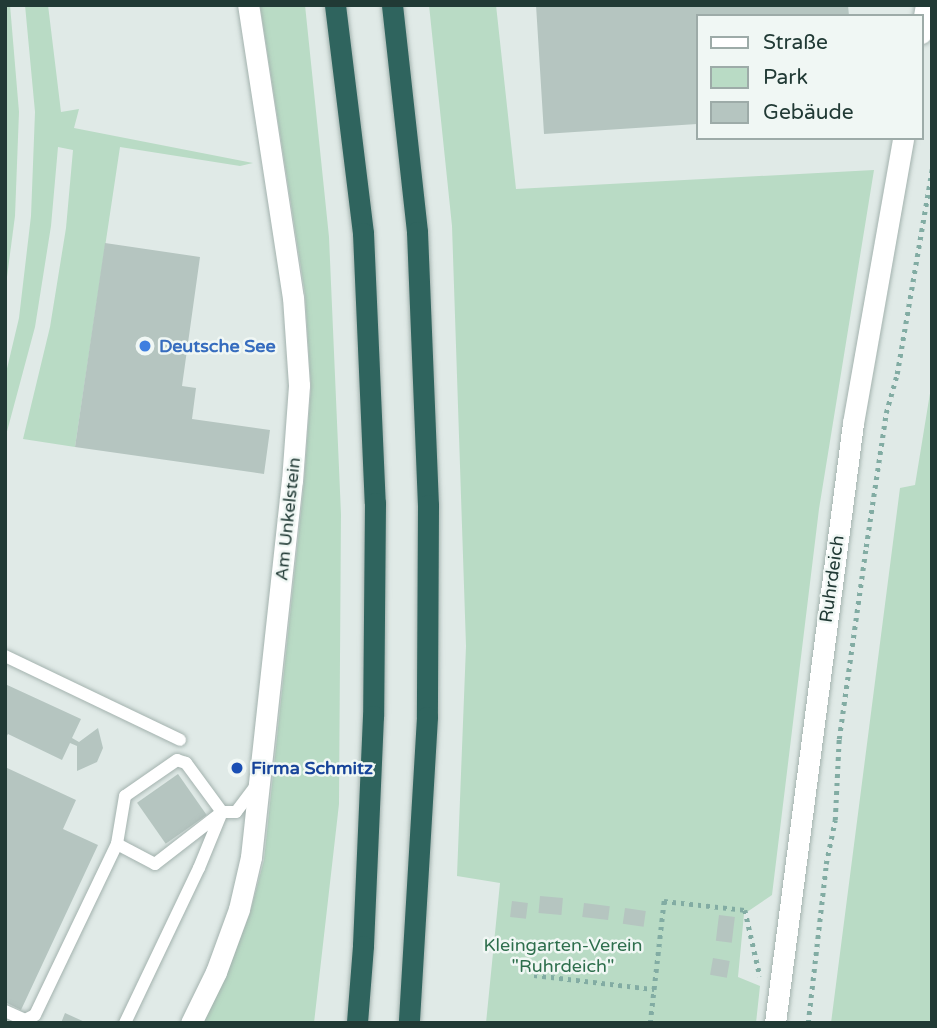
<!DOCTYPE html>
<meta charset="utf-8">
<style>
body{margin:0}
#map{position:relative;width:937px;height:1028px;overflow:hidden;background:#e0eae7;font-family:"Varela Round",sans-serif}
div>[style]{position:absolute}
.green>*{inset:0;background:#b9dbc5}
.building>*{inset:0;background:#b5c5c0;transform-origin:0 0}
.path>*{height:4.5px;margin-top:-2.25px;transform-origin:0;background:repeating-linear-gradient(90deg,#82aca3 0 3.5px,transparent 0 8.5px)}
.roads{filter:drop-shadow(0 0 2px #a3b2ae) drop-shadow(0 0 2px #a3b2ae)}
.service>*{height:12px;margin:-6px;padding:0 6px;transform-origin:6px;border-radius:6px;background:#fff}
.minor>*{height:21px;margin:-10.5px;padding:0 10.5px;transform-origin:10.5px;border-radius:10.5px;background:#fff}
.secondary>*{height:21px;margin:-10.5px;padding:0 10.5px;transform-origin:10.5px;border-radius:10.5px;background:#fff}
.motorway>*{height:21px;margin:-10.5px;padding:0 10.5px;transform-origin:10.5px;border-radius:10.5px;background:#2f645e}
.dots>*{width:19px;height:19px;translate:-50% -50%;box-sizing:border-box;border:4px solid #f0f7f4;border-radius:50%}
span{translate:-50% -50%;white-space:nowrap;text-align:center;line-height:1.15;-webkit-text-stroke:5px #f0f7f4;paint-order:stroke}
.shop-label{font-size:18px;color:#366cbe;font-weight:700}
.left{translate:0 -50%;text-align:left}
.street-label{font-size:18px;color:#213a35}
.transit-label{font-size:18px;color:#164399;font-weight:700}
.park-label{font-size:18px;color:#2e6f4d}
.frame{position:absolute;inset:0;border:7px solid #213a35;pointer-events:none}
.legend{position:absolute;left:696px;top:14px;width:228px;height:126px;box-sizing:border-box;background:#f0f7f4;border:2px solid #9daba8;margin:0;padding:9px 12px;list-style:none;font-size:21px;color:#213a35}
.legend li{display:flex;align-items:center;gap:14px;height:35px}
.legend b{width:35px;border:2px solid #9daba8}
</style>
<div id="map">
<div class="green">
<i style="clip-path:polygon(5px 5px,10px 5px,19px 112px,15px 216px,5px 292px)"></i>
<i style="clip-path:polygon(25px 5px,48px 5px,61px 112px,79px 109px,74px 128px,253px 163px,240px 166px,120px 147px,75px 447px,23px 439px,50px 327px,66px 228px,73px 150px,58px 147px,51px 226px,35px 327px,5px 439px,5px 377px,19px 318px,31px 216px,35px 112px)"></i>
<i style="clip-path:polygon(260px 5px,305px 5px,329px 237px,341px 514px,339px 804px,314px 1023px,203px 1023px,226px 976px,250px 913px,264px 860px,304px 483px,311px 387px,305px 294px)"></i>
<i style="clip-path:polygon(429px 5px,496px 5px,516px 189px,874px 170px,819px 509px,772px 895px,744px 914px,738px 977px,760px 986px,756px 1023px,486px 1023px,500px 883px,457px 876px,466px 646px,452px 226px)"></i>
<i style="clip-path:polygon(932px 381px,932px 1023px,831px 1023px,900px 488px,915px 485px)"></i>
</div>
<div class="building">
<i style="clip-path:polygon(536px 5px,848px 5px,849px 16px,697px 16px,697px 124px,544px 134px)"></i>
<i style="clip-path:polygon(105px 243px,200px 257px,182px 386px,196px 388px,192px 419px,270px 430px,264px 474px,75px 447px)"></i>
<i style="clip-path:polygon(5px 684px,81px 719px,72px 738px,79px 742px,98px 728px,103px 748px,97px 762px,77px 771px,77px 746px,70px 743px,62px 760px,8px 734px,5px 739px)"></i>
<i style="clip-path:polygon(5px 767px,76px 800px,63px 829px,98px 845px,21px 1010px,5px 1002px)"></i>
<i style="left:178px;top:774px;width:50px;height:50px;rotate:55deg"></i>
<i style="left:540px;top:896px;width:23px;height:17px;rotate:5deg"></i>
<i style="left:512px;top:901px;width:16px;height:16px;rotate:7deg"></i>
<i style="left:584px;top:903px;width:26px;height:14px;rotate:7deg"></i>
<i style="left:625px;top:908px;width:21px;height:16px;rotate:8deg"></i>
<i style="left:719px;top:915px;width:16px;height:26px;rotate:7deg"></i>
<i style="left:713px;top:958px;width:17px;height:17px;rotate:10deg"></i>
<i style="clip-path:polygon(65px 1013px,87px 1023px,61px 1023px)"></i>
</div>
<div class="path">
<i style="left:534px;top:975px;width:121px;rotate:6.7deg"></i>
<i style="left:650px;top:1023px;width:123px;rotate:-83.5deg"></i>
<i style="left:664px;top:901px;width:81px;rotate:6.3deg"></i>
<i style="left:745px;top:910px;width:68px;rotate:77.2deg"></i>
<i style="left:808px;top:1023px;width:160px;rotate:-83.5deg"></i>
<i style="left:826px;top:864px;width:45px;rotate:-78.4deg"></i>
<i style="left:835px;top:820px;width:81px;rotate:-87.2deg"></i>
<i style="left:839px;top:739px;width:194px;rotate:-82deg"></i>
<i style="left:866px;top:547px;width:135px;rotate:-81.5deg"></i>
<i style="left:886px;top:413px;width:41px;rotate:-74.2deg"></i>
<i style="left:897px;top:374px;width:208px;rotate:-80.3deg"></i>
</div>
<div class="roads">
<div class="service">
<i style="left:5px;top:656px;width:194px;rotate:25.6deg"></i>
<i style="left:5px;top:1011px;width:22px;rotate:24deg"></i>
<i style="left:25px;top:1020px;width:11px;rotate:-27deg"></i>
<i style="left:35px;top:1015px;width:190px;rotate:-64.4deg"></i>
<i style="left:125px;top:1023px;width:172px;rotate:-64.5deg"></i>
<i style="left:199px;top:868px;width:61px;rotate:-67.7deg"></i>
<i style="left:222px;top:812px;width:61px;rotate:-126.3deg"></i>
<i style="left:186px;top:763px;width:9px;rotate:-162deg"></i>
<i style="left:177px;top:760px;width:63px;rotate:145.3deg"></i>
<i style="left:125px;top:796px;width:49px;rotate:99.5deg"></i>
<i style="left:117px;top:844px;width:43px;rotate:27.8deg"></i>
<i style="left:155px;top:864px;width:85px;rotate:-37.8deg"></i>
<i style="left:222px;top:812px;width:14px"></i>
<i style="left:236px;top:812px;width:35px;rotate:-53deg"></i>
</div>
<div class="minor">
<i style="left:191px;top:1023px;width:57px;rotate:-63.9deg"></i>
<i style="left:216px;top:972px;width:67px;rotate:-69.9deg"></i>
<i style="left:239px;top:909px;width:53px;rotate:-77deg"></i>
<i style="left:251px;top:857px;width:378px;rotate:-83.8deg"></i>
<i style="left:292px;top:481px;width:96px;rotate:-85.8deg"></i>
<i style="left:299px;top:385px;width:87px;rotate:-93.9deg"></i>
<i style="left:293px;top:298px;width:296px;rotate:-98.7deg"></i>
</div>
<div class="secondary">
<i style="left:921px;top:33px;width:28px;rotate:-80deg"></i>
<i style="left:775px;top:1023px;width:605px;rotate:-82.59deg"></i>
<i style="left:853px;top:423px;width:289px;rotate:-80deg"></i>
</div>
<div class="motorway">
<i style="left:335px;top:5px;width:230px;rotate:83deg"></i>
<i style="left:363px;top:233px;width:270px;rotate:87.5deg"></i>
<i style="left:375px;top:503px;width:213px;rotate:90.5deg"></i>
<i style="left:373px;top:716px;width:230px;rotate:92.5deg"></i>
<i style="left:363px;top:946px;width:77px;rotate:94.5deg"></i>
<i style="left:392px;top:5px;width:228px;rotate:83.7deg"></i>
<i style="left:417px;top:232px;width:273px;rotate:87.7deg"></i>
<i style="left:428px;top:505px;width:212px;rotate:90.3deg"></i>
<i style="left:427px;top:717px;width:307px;rotate:93.4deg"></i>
</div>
</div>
<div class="dots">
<i style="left:145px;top:346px;background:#3f7fe0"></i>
<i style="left:237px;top:768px;background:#1a4fb4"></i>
</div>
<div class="shop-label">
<span class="left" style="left:159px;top:346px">Deutsche See</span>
</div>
<div class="street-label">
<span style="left:288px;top:519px;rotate:-84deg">Am Unkelstein</span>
<span style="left:832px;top:579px;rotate:-82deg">Ruhrdeich</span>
</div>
<div class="transit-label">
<span class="left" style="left:251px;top:768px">Firma Schmitz</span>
</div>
<div class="park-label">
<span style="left:563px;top:956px">Kleingarten-Verein<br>"Ruhrdeich"</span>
</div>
<div class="frame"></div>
<ul class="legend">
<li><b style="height:9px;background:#fff"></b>Straße</li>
<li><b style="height:19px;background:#b9dbc5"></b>Park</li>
<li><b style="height:19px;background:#b5c5c0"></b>Gebäude</li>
</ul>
</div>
